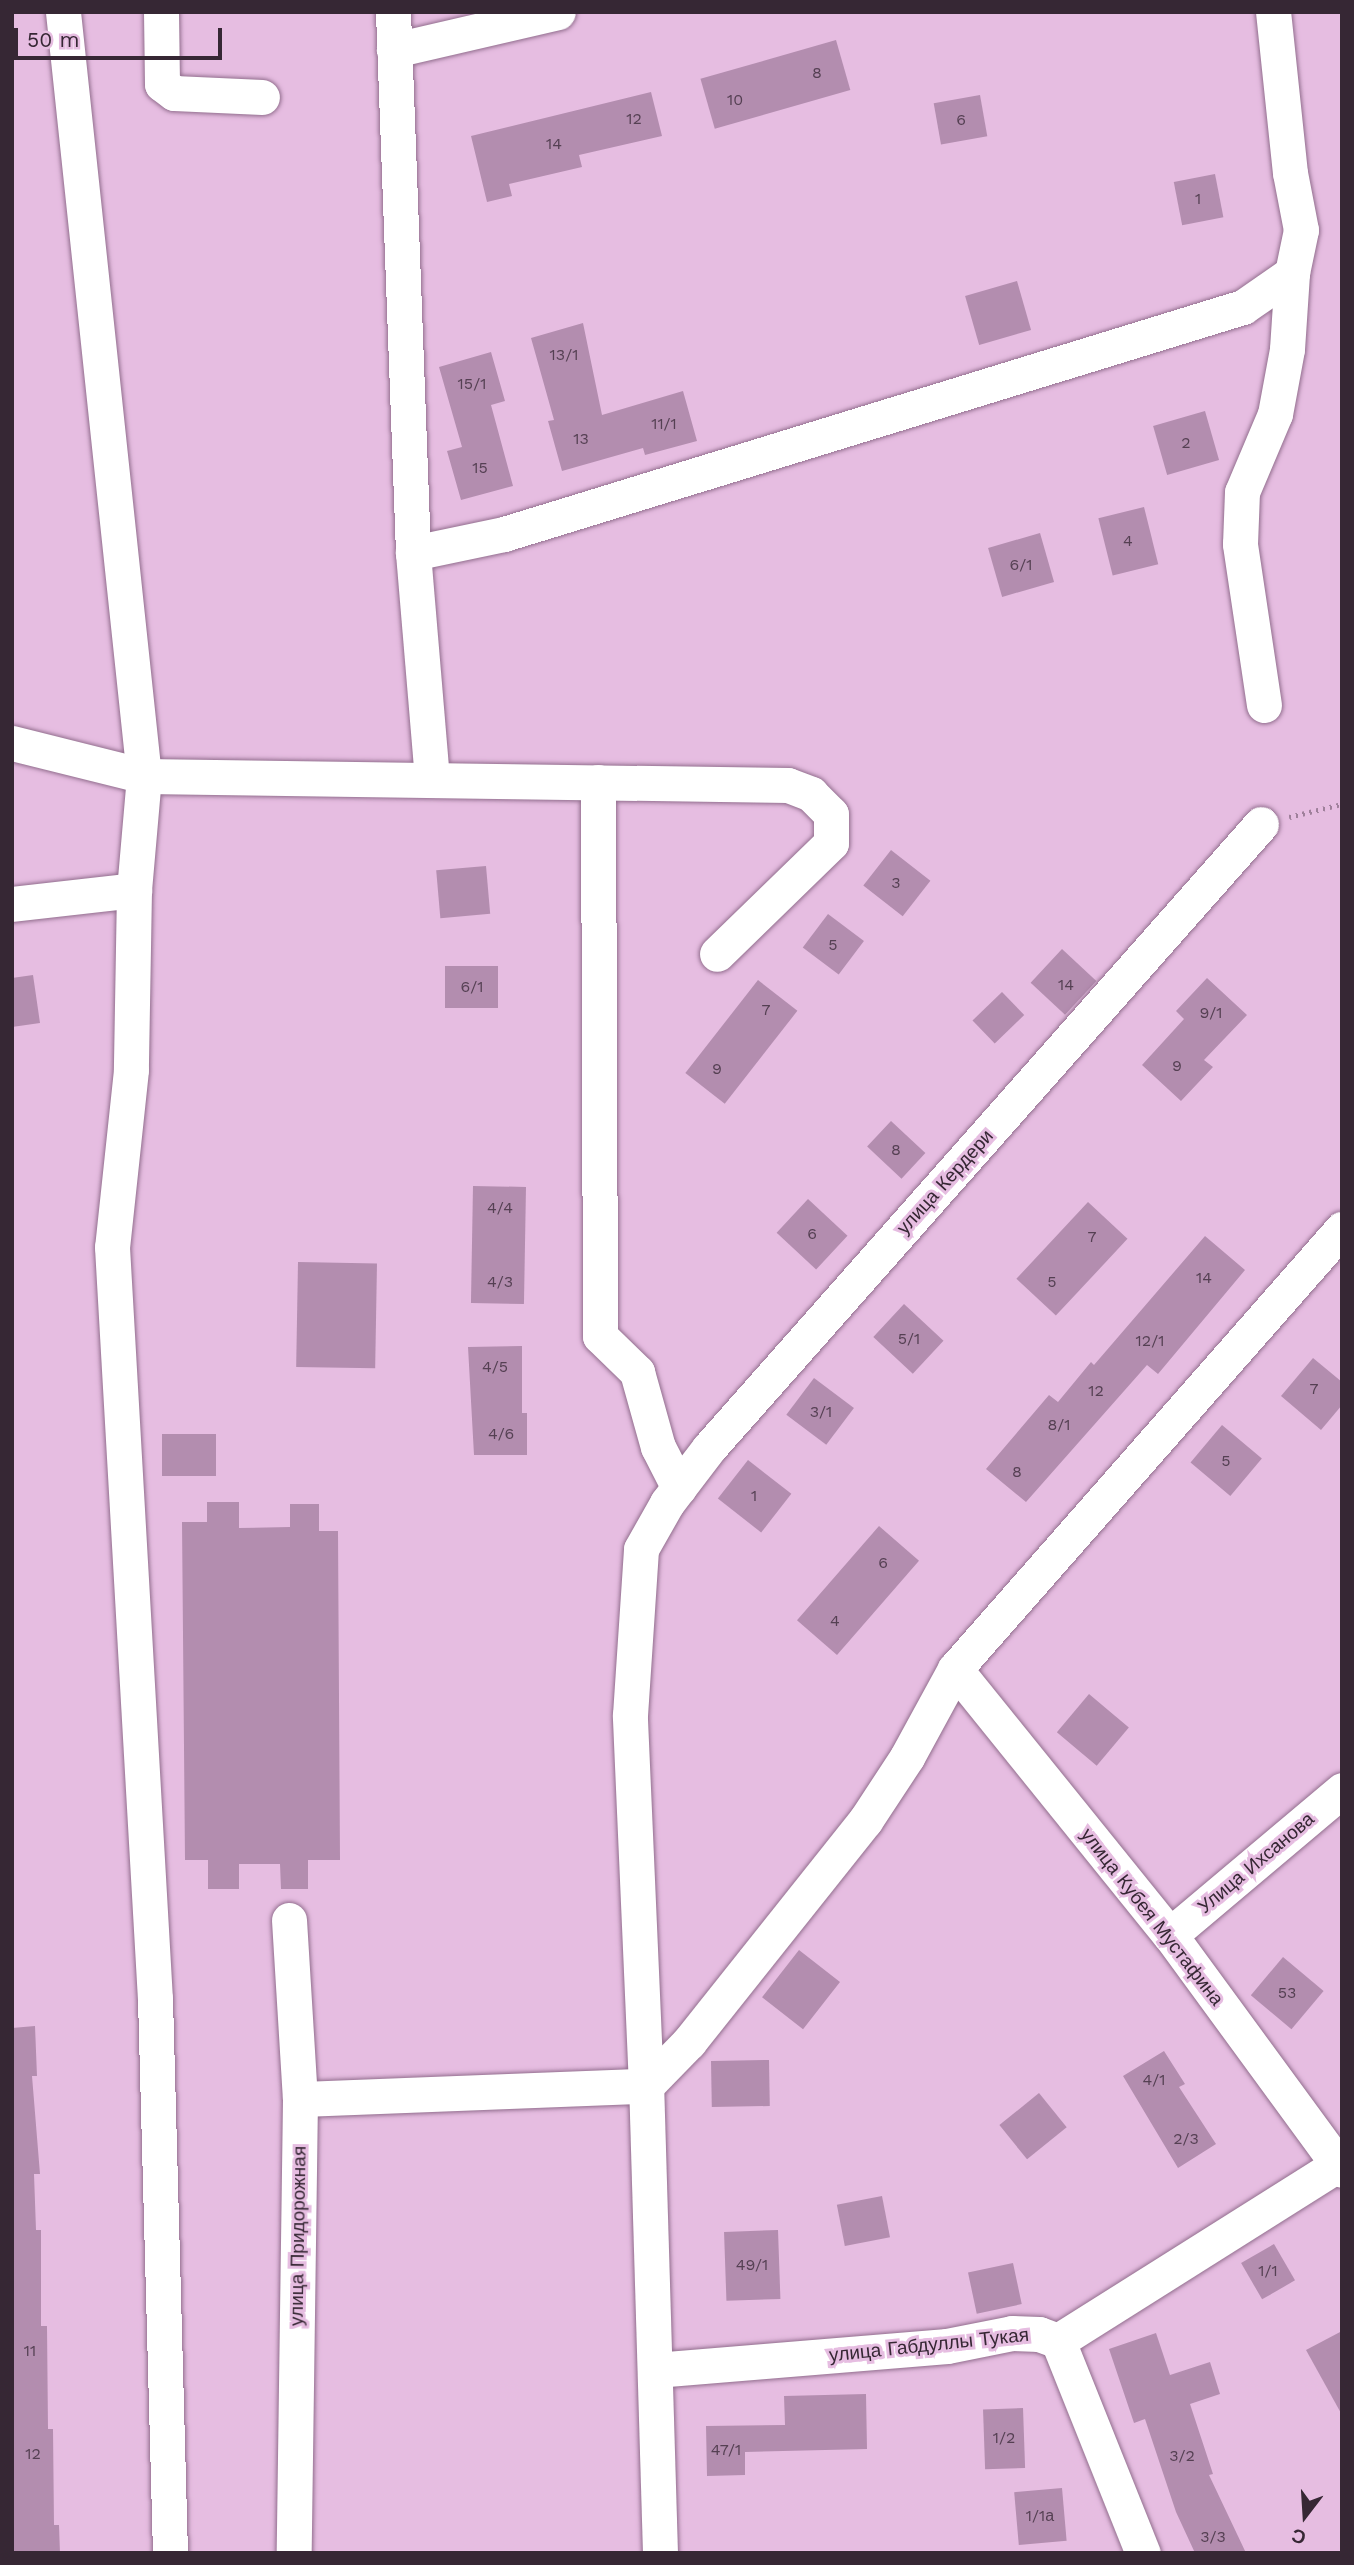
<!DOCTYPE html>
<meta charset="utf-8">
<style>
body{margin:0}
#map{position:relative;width:1354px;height:2565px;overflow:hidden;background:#e6bde1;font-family:"Work Sans",sans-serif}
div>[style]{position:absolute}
.building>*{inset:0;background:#b38daf;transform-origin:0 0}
.path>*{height:4.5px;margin-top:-2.25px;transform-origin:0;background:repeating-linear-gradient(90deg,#9f809b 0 2px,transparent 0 7px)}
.roads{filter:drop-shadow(0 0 2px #926e8e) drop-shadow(0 0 2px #926e8e)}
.minor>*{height:35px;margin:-17.5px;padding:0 17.5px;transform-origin:17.5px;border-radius:17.5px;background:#fff}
span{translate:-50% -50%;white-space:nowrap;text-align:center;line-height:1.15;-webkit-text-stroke:6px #e6bde1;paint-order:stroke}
.number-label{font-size:16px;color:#554053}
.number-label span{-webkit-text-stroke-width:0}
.street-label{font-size:19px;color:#362734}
.frame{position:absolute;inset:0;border:14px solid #362734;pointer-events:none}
.north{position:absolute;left:1270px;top:2481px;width:70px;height:70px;-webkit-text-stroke:5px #e6bde1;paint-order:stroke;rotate:197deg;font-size:19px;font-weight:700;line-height:28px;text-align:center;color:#362734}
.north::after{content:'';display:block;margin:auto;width:24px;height:32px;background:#362734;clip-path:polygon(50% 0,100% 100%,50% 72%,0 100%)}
.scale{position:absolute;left:14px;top:28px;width:208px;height:32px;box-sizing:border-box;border:4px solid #362734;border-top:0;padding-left:9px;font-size:21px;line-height:24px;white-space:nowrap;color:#362734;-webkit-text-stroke:5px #e6bde1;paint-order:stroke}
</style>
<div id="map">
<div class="building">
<i style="left:836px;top:40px;width:52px;height:141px;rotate:74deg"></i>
<i style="clip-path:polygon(651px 92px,662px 136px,579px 155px,582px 167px,509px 184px,512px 196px,487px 202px,471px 136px)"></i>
<i style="left:980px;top:95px;width:42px;height:47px;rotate:80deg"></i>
<i style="left:1215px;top:174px;width:44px;height:42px;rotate:79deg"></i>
<i style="left:1017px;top:281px;width:51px;height:54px;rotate:74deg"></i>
<i style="clip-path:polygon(583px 323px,602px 415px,683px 391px,697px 441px,645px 455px,643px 448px,562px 471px,548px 421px,554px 420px,531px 338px)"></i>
<i style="clip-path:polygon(491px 352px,505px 401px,491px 405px,513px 486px,461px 500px,447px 451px,462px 447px,439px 367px)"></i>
<i style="left:1205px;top:411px;width:51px;height:54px;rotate:74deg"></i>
<i style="left:1144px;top:507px;width:59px;height:47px;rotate:76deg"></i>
<i style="left:1040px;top:533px;width:51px;height:54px;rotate:74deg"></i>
<i style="left:891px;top:850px;width:50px;height:45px;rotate:38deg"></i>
<i style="left:486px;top:866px;width:48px;height:50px;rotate:85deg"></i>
<i style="left:828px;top:914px;width:45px;height:42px;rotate:37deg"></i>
<i style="left:1062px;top:949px;width:47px;height:46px;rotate:43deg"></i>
<i style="left:445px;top:966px;width:53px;height:42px"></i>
<i style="clip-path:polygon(33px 975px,40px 1023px,12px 1027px,12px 978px)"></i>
<i style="clip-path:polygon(1207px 978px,1247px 1015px,1204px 1060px,1213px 1067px,1181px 1101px,1142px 1065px,1184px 1019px,1176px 1011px)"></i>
<i style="left:758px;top:980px;width:50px;height:118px;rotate:38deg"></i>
<i style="left:1002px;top:992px;width:32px;height:41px;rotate:46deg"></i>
<i style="left:891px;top:1121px;width:47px;height:35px;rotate:43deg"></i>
<i style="left:473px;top:1186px;width:53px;height:117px;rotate:1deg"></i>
<i style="left:808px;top:1199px;width:54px;height:46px;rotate:43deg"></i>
<i style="left:1088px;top:1202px;width:54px;height:105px;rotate:43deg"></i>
<i style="clip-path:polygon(1205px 1236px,1245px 1270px,1158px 1374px,1147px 1365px,1026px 1502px,986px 1469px,1049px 1395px,1058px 1402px,1091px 1362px,1094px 1365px)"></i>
<i style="left:298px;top:1262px;width:79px;height:105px;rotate:1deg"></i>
<i style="left:904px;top:1304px;width:54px;height:45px;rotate:43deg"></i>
<i style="clip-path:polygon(522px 1346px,522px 1413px,527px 1413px,527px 1455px,474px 1455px,468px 1347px)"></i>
<i style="clip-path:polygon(1313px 1358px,1342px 1382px,1342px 1405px,1321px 1430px,1281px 1396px)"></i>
<i style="left:814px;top:1378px;width:50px;height:46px;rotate:37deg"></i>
<i style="left:1222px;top:1425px;width:52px;height:49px;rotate:40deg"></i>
<i style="left:162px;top:1434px;width:54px;height:42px"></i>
<i style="left:748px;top:1460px;width:55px;height:49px;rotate:38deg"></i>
<i style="clip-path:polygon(207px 1502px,239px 1502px,239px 1528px,290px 1527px,290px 1504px,319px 1504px,319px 1531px,338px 1531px,340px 1860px,308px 1860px,308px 1889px,281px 1889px,280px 1864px,239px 1864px,239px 1889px,208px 1889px,208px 1860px,185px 1860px,182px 1522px,207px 1522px)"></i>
<i style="left:879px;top:1526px;width:53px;height:125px;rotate:41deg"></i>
<i style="left:1089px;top:1694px;width:52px;height:50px;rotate:40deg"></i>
<i style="left:799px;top:1950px;width:52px;height:60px;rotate:38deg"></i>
<i style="left:1283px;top:1957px;width:53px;height:50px;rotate:40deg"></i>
<i style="clip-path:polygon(35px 2026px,37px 2076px,32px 2076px,40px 2174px,34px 2174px,36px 2230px,41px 2230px,41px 2326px,47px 2326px,48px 2429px,53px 2429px,54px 2525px,59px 2525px,60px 2553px,12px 2553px,12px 2028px)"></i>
<i style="clip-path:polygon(1164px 2051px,1185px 2084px,1179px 2087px,1216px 2144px,1178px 2168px,1123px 2076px)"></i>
<i style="left:769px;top:2060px;width:46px;height:58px;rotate:89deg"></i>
<i style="left:1039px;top:2093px;width:44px;height:51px;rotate:51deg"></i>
<i style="left:882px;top:2196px;width:42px;height:46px;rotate:79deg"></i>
<i style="left:778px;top:2230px;width:69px;height:54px;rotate:88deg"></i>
<i style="left:1274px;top:2244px;width:42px;height:38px;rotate:60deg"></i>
<i style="left:1013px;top:2263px;width:42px;height:46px;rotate:78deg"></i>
<i style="clip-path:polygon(1342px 2331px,1342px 2415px,1306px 2350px)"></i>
<i style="clip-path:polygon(1156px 2333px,1170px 2375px,1210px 2362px,1220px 2394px,1190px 2404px,1213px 2474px,1209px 2475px,1246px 2553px,1195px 2553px,1176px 2512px,1145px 2419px,1134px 2423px,1109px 2349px)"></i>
<i style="clip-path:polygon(866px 2394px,867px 2449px,745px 2452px,745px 2475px,707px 2476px,706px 2426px,785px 2425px,784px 2396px)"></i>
<i style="left:1023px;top:2408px;width:60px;height:40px;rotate:88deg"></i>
<i style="left:1062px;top:2488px;width:53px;height:48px;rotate:85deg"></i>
</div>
<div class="path">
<i style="left:1289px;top:817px;width:55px;rotate:-13.8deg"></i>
</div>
<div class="roads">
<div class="minor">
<i style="left:63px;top:12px;width:768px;rotate:83.95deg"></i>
<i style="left:144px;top:776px;width:114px;rotate:95deg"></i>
<i style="left:134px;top:890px;width:180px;rotate:91deg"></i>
<i style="left:131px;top:1070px;width:178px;rotate:96.1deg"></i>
<i style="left:112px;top:1247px;width:753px;rotate:86.73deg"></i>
<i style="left:155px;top:1999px;width:554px;rotate:88.45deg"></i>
<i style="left:161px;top:12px;width:72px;rotate:89.2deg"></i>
<i style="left:162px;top:84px;width:15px;rotate:37deg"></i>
<i style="left:174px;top:93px;width:88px;rotate:2.6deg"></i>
<i style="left:393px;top:12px;width:541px;rotate:87.88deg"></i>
<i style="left:413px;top:553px;width:227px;rotate:85.2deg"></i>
<i style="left:394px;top:50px;width:168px;rotate:-13deg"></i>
<i style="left:413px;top:553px;width:93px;rotate:-11.8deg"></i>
<i style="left:504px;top:534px;width:773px;rotate:-17.08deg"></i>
<i style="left:1243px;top:307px;width:60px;rotate:-34.8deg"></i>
<i style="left:1292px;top:273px;width:44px;rotate:-78.2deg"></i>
<i style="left:1301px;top:230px;width:58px;rotate:-100.9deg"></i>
<i style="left:1290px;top:173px;width:162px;rotate:-96deg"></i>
<i style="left:1264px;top:705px;width:163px;rotate:-98.5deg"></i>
<i style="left:1240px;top:544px;width:52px;rotate:-87.8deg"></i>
<i style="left:1242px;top:492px;width:85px;rotate:-67.1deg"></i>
<i style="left:1275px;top:414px;width:66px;rotate:-79.5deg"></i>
<i style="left:1287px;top:349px;width:76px;rotate:-86.2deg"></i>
<i style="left:12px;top:743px;width:136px;rotate:14deg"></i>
<i style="left:144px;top:776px;width:644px;rotate:0.8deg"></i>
<i style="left:788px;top:785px;width:25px;rotate:21deg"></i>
<i style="left:811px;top:794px;width:28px;rotate:45deg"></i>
<i style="left:831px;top:814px;width:29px;rotate:90deg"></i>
<i style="left:831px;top:843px;width:159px;rotate:135.8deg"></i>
<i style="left:598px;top:782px;width:554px;rotate:89.79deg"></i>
<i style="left:600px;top:1336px;width:52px;rotate:44.2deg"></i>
<i style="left:637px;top:1372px;width:78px;rotate:74.4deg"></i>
<i style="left:658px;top:1447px;width:46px;rotate:62.9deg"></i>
<i style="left:12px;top:904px;width:123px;rotate:-6.5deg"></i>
<i style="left:955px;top:1669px;width:342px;rotate:51.1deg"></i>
<i style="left:1170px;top:1935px;width:291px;rotate:53.8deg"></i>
<i style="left:289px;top:1920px;width:179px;rotate:86.5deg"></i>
<i style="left:300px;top:2099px;width:454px;rotate:90.8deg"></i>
<i style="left:1170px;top:1935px;width:225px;rotate:-40.1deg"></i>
<i style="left:300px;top:2099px;width:346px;rotate:-2.2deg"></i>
<i style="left:646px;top:2086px;width:371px;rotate:-92.5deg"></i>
<i style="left:630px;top:1715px;width:166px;rotate:-86.2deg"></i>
<i style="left:641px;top:1549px;width:53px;rotate:-60.5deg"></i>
<i style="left:667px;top:1503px;width:69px;rotate:-52.6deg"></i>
<i style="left:709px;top:1448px;width:833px;rotate:-48.5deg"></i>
<i style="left:1058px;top:2341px;width:331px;rotate:-32.2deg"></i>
<i style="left:655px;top:2370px;width:293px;rotate:-4.7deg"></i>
<i style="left:947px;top:2346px;width:66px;rotate:-11.3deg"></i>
<i style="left:1012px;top:2333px;width:27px;rotate:2deg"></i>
<i style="left:1039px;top:2334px;width:20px;rotate:20deg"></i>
<i style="left:1058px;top:2341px;width:228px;rotate:68.2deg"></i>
<i style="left:660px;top:2553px;width:467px;rotate:-91.7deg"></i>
<i style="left:646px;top:2086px;width:62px;rotate:-45.7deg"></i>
<i style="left:689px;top:2042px;width:283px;rotate:-51.5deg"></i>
<i style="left:865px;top:1821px;width:77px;rotate:-56.7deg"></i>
<i style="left:907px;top:1757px;width:100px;rotate:-61.4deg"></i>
<i style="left:955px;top:1669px;width:586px;rotate:-48.67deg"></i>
</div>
</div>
<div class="number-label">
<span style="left:817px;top:73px">8</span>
<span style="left:735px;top:100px">10</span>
<span style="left:634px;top:119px">12</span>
<span style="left:961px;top:120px">6</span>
<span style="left:554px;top:144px">14</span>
<span style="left:1198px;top:199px">1</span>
<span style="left:564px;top:355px">13/1</span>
<span style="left:472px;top:384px">15/1</span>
<span style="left:664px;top:424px">11/1</span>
<span style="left:581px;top:439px">13</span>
<span style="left:1186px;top:443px">2</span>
<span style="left:480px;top:468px">15</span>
<span style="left:1128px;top:541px">4</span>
<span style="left:1021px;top:565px">6/1</span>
<span style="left:896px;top:883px">3</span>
<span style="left:833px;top:945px">5</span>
<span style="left:1066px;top:985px">14</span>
<span style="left:472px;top:987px">6/1</span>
<span style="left:766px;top:1010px">7</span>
<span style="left:1211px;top:1013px">9/1</span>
<span style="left:1177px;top:1066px">9</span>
<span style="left:717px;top:1069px">9</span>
<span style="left:896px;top:1150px">8</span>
<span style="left:500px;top:1208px">4/4</span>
<span style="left:812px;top:1234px">6</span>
<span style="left:1092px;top:1237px">7</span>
<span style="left:1204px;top:1278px">14</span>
<span style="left:500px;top:1282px">4/3</span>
<span style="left:1052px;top:1282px">5</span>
<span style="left:909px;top:1339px">5/1</span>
<span style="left:1150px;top:1341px">12/1</span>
<span style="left:495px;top:1367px">4/5</span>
<span style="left:1314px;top:1389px">7</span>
<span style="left:1096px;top:1391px">12</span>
<span style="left:821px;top:1412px">3/1</span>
<span style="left:1059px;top:1425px">8/1</span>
<span style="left:501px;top:1434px">4/6</span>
<span style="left:1226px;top:1461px">5</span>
<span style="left:1017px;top:1472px">8</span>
<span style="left:754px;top:1496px">1</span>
<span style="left:883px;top:1563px">6</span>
<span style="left:835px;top:1621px">4</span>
<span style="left:1287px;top:1993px">53</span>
<span style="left:1154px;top:2080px">4/1</span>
<span style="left:1186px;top:2139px">2/3</span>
<span style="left:752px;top:2265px">49/1</span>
<span style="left:1268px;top:2271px">1/1</span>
<span style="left:30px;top:2351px">11</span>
<span style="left:1004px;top:2438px">1/2</span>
<span style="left:726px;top:2450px">47/1</span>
<span style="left:33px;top:2454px">12</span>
<span style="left:1182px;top:2456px">3/2</span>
<span style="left:1040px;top:2516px">1/1а</span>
<span style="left:1213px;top:2537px">3/3</span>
</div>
<div class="street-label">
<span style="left:945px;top:1182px;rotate:-48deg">улица Кердери</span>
<span style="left:1256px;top:1863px;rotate:-40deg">Улица Ихсанова</span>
<span style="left:1152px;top:1917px;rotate:52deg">улица Кубея Мустафина</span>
<span style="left:298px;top:2236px;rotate:-89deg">улица Придорожная</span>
<span style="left:929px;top:2345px;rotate:-6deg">улица Габдуллы Тукая</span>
</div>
<div class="frame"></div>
<div class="north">С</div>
<div class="scale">50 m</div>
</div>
